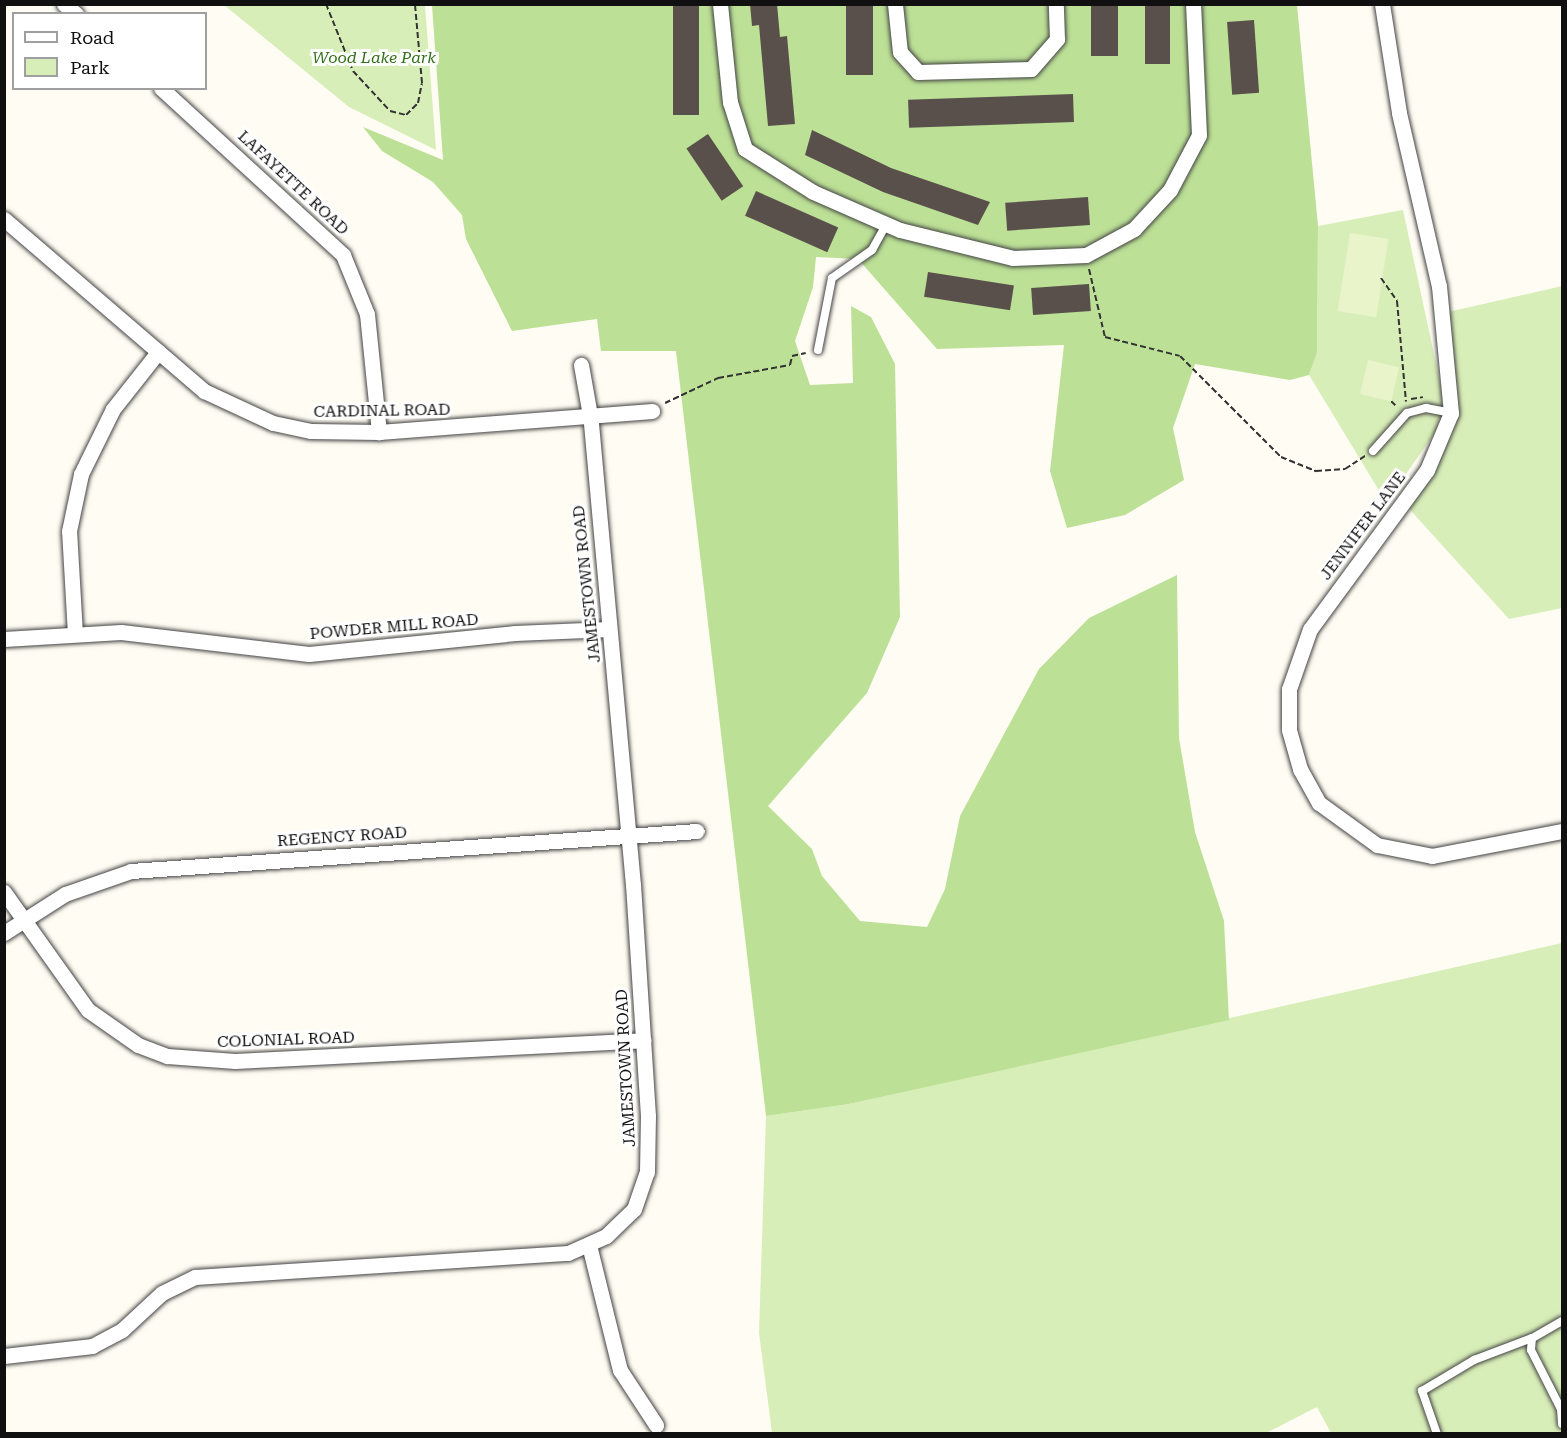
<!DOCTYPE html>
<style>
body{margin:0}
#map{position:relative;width:1567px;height:1438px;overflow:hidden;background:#fffcf3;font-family:"Roboto Serif",serif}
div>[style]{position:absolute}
.green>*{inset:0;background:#d8eeb8}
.forest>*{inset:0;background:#bce096}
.pitch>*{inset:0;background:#e9f4cb;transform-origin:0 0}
.building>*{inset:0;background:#5a504b;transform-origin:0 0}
.path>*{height:2px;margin-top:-1px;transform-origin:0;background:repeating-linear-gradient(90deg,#323232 0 6px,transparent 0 9px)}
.roads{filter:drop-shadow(0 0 2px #434343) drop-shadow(0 0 2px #434343)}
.lane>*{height:8px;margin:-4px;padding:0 4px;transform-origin:4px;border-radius:4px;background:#fff}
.street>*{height:15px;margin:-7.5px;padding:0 7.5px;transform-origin:7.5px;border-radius:7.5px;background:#fff}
span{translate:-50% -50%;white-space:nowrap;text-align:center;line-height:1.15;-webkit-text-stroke:6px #fff;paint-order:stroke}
.park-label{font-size:16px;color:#316f19;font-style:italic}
.street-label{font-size:16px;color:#101010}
.frame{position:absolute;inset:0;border:6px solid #101010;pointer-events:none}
.legend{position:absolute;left:12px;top:12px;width:195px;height:78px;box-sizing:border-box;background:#fff;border:2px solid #9f9f9f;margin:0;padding:8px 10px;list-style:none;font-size:18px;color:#101010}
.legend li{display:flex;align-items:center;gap:12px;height:30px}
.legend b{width:30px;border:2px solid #9f9f9f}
</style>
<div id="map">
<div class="green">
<i style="clip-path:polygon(224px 5px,425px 5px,436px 150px,349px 107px)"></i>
<i style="clip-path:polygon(1403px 210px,1443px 396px,1437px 430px,1386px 502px,1309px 375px,1317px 353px,1318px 226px)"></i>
<i style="clip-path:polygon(1562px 286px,1562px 608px,1509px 619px,1403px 502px,1456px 408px,1439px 314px)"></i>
<i style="clip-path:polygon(1562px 943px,1562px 1433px,1331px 1433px,1317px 1407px,1266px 1433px,772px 1433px,759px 1333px,766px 1116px,849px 1104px)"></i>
</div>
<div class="forest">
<i style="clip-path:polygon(432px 5px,1297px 5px,1318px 226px,1317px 353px,1309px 375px,1290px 380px,1195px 364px,1173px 428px,1184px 480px,1125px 515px,1067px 528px,1050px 471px,1064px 345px,937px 349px,858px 259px,816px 257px,813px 287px,795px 341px,810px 385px,853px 383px,851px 306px,871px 317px,895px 364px,900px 617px,867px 693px,768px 806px,812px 849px,822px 876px,860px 921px,927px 927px,945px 889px,960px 816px,1039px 669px,1089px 618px,1177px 575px,1179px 738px,1195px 832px,1224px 921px,1229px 1020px,849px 1104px,766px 1116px,676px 351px,601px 351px,597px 319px,512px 331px,466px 239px,462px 215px,433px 182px,382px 151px,363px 127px,443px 160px)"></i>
</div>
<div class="pitch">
<i style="left:1350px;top:233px;width:39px;height:79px;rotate:9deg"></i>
<i style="left:1368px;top:360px;width:32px;height:35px;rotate:13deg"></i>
</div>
<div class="building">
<i style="left:673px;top:4px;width:26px;height:111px"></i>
<i style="clip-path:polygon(750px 4px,777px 4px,780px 37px,787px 36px,795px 124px,768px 126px,759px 25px,752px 26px)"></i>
<i style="left:846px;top:4px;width:27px;height:71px"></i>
<i style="left:1091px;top:4px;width:27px;height:52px"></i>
<i style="left:1145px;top:4px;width:25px;height:60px"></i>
<i style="left:1254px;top:20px;width:73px;height:27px;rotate:86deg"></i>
<i style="left:1073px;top:94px;width:28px;height:165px;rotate:88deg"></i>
<i style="clip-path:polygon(812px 130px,891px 168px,990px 202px,978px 225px,883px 192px,805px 155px)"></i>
<i style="left:708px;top:134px;width:63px;height:26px;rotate:56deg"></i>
<i style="left:756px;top:191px;width:90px;height:27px;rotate:24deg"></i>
<i style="left:1088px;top:197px;width:28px;height:83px;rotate:86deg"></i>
<i style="left:928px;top:272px;width:87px;height:25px;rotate:9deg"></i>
<i style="left:1089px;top:284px;width:27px;height:58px;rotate:86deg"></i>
</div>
<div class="path">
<i style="left:326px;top:4px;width:72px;rotate:68.1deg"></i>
<i style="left:353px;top:71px;width:54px;rotate:47.2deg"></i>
<i style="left:390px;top:111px;width:16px;rotate:14deg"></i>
<i style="left:406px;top:115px;width:17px;rotate:-45deg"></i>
<i style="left:418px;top:103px;width:20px;rotate:-79deg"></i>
<i style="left:422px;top:83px;width:79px;rotate:-95.1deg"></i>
<i style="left:1089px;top:269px;width:70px;rotate:76.8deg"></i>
<i style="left:1105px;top:337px;width:77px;rotate:14.2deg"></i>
<i style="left:1180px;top:356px;width:143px;rotate:45deg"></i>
<i style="left:1281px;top:457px;width:38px;rotate:22deg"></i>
<i style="left:1316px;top:471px;width:29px;rotate:-4deg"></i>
<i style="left:1345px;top:469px;width:24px;rotate:-33deg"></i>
<i style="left:1381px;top:278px;width:28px;rotate:55deg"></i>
<i style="left:1397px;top:301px;width:101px;rotate:84.9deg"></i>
<i style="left:1411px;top:399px;width:12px;rotate:-9deg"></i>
<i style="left:1391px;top:401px;width:8px;rotate:45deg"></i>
<i style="left:665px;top:403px;width:59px;rotate:-25.3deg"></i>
<i style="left:718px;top:378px;width:73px;rotate:-10.2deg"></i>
<i style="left:790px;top:365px;width:9px;rotate:-77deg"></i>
<i style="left:792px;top:356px;width:14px;rotate:-12deg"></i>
</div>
<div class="roads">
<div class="lane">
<i style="left:818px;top:350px;width:73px;rotate:-79deg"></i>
<i style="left:832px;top:278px;width:49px;rotate:-35deg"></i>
<i style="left:872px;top:250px;width:29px;rotate:-61deg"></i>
<i style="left:1373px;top:451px;width:51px;rotate:-48.2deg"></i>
<i style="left:1407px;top:413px;width:20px;rotate:-15deg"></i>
<i style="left:1426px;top:408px;width:25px;rotate:11deg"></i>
<i style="left:1562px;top:1321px;width:34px;rotate:150deg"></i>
<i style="left:1532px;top:1338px;width:12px;rotate:95deg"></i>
<i style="left:1531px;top:1350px;width:68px;rotate:63.1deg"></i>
<i style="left:1561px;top:1409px;width:15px;rotate:86deg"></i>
<i style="left:1437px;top:1434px;width:46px;rotate:-109.2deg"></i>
<i style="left:1422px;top:1391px;width:61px;rotate:-30.8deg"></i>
<i style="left:1474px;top:1360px;width:62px;rotate:-20.8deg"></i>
</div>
<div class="street">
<i style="left:64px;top:4px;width:16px;rotate:40deg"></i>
<i style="left:720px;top:4px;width:99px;rotate:84.2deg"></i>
<i style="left:730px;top:102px;width:49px;rotate:72.3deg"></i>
<i style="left:745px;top:149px;width:80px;rotate:32.3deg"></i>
<i style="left:813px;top:192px;width:95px;rotate:23.6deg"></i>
<i style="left:900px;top:230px;width:116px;rotate:13.9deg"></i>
<i style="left:1013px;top:258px;width:73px;rotate:-2.4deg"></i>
<i style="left:1086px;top:255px;width:55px;rotate:-28.4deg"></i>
<i style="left:1134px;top:229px;width:53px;rotate:-47.3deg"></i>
<i style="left:1170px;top:190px;width:62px;rotate:-62.2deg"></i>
<i style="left:1199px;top:135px;width:131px;rotate:-92.6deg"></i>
<i style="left:895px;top:4px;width:48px;rotate:84.1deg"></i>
<i style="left:900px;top:52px;width:27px;rotate:48deg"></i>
<i style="left:918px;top:72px;width:113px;rotate:-1.5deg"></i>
<i style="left:1031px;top:69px;width:40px;rotate:-49deg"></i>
<i style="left:1057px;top:39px;width:35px;rotate:-92deg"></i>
<i style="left:1382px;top:4px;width:110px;rotate:81.1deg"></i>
<i style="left:1399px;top:113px;width:178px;rotate:77deg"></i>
<i style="left:1439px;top:286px;width:128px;rotate:84.6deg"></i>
<i style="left:1451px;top:413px;width:62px;rotate:112.8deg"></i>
<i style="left:1427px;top:470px;width:197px;rotate:126.3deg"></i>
<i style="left:1310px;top:629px;width:64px;rotate:109.3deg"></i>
<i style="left:1289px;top:689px;width:41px;rotate:90deg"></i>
<i style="left:1289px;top:730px;width:41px;rotate:74.2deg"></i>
<i style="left:1300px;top:769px;width:39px;rotate:61deg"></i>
<i style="left:1319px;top:803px;width:72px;rotate:35.9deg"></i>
<i style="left:1377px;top:845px;width:56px;rotate:11.3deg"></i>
<i style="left:1432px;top:856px;width:132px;rotate:-10.9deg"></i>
<i style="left:161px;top:88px;width:247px;rotate:42.5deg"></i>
<i style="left:343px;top:255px;width:64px;rotate:67.9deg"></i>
<i style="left:367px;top:314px;width:119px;rotate:84.2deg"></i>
<i style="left:4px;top:219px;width:264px;rotate:40.7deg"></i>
<i style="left:204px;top:391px;width:76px;rotate:24.9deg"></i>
<i style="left:273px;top:423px;width:39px;rotate:12deg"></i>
<i style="left:311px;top:431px;width:68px;rotate:0.8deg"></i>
<i style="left:379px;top:432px;width:274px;rotate:-4.4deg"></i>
<i style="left:75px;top:634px;width:103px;rotate:-93.3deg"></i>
<i style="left:69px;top:531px;width:58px;rotate:-78.1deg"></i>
<i style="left:81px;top:474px;width:72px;rotate:-63.8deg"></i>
<i style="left:113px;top:409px;width:73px;rotate:-51.7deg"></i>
<i style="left:4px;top:639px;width:117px;rotate:-3.4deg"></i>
<i style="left:121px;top:632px;width:189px;rotate:6.7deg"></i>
<i style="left:309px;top:654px;width:207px;rotate:-5.8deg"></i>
<i style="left:515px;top:633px;width:94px;rotate:-2.4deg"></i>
<i style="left:4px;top:892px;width:145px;rotate:54.6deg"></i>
<i style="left:88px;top:1010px;width:61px;rotate:35deg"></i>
<i style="left:138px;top:1045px;width:31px;rotate:21deg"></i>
<i style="left:167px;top:1056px;width:68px;rotate:4.2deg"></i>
<i style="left:235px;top:1061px;width:409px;rotate:-2.9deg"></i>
<i style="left:4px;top:933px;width:72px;rotate:-32.6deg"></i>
<i style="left:65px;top:894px;width:70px;rotate:-19.2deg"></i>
<i style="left:131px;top:871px;width:567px;rotate:-4.04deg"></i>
<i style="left:589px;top:1245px;width:129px;rotate:76.1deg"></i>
<i style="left:620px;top:1370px;width:66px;rotate:56.8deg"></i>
<i style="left:4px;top:1356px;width:89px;rotate:-6.5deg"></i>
<i style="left:92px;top:1346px;width:34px;rotate:-28deg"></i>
<i style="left:122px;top:1330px;width:54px;rotate:-42.8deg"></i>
<i style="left:162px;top:1293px;width:37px;rotate:-26deg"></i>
<i style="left:195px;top:1277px;width:374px;rotate:-3.7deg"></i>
<i style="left:568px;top:1253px;width:42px;rotate:-24.1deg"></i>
<i style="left:606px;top:1236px;width:39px;rotate:-44deg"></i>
<i style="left:634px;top:1209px;width:39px;rotate:-71deg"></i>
<i style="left:647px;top:1172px;width:56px;rotate:-89deg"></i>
<i style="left:648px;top:1116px;width:231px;rotate:-93.7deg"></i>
<i style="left:633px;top:885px;width:466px;rotate:-95.2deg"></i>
<i style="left:591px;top:421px;width:57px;rotate:-100.1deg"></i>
</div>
</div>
<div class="park-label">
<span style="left:374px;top:58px">Wood Lake Park</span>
</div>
<div class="street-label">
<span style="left:293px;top:183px;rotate:43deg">LAFAYETTE ROAD</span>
<span style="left:382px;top:411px;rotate:-1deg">CARDINAL ROAD</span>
<span style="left:1363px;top:526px;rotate:-53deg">JENNIFER LANE</span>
<span style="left:587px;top:584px;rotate:-96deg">JAMESTOWN ROAD</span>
<span style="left:394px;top:627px;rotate:-5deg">POWDER MILL ROAD</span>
<span style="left:342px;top:837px;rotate:-4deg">REGENCY ROAD</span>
<span style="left:286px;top:1040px;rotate:-2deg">COLONIAL ROAD</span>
<span style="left:626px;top:1068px;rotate:-93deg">JAMESTOWN ROAD</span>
</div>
<div class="frame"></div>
<ul class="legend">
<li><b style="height:8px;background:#fff"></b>Road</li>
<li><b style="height:16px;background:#d8eeb8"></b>Park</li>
</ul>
</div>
